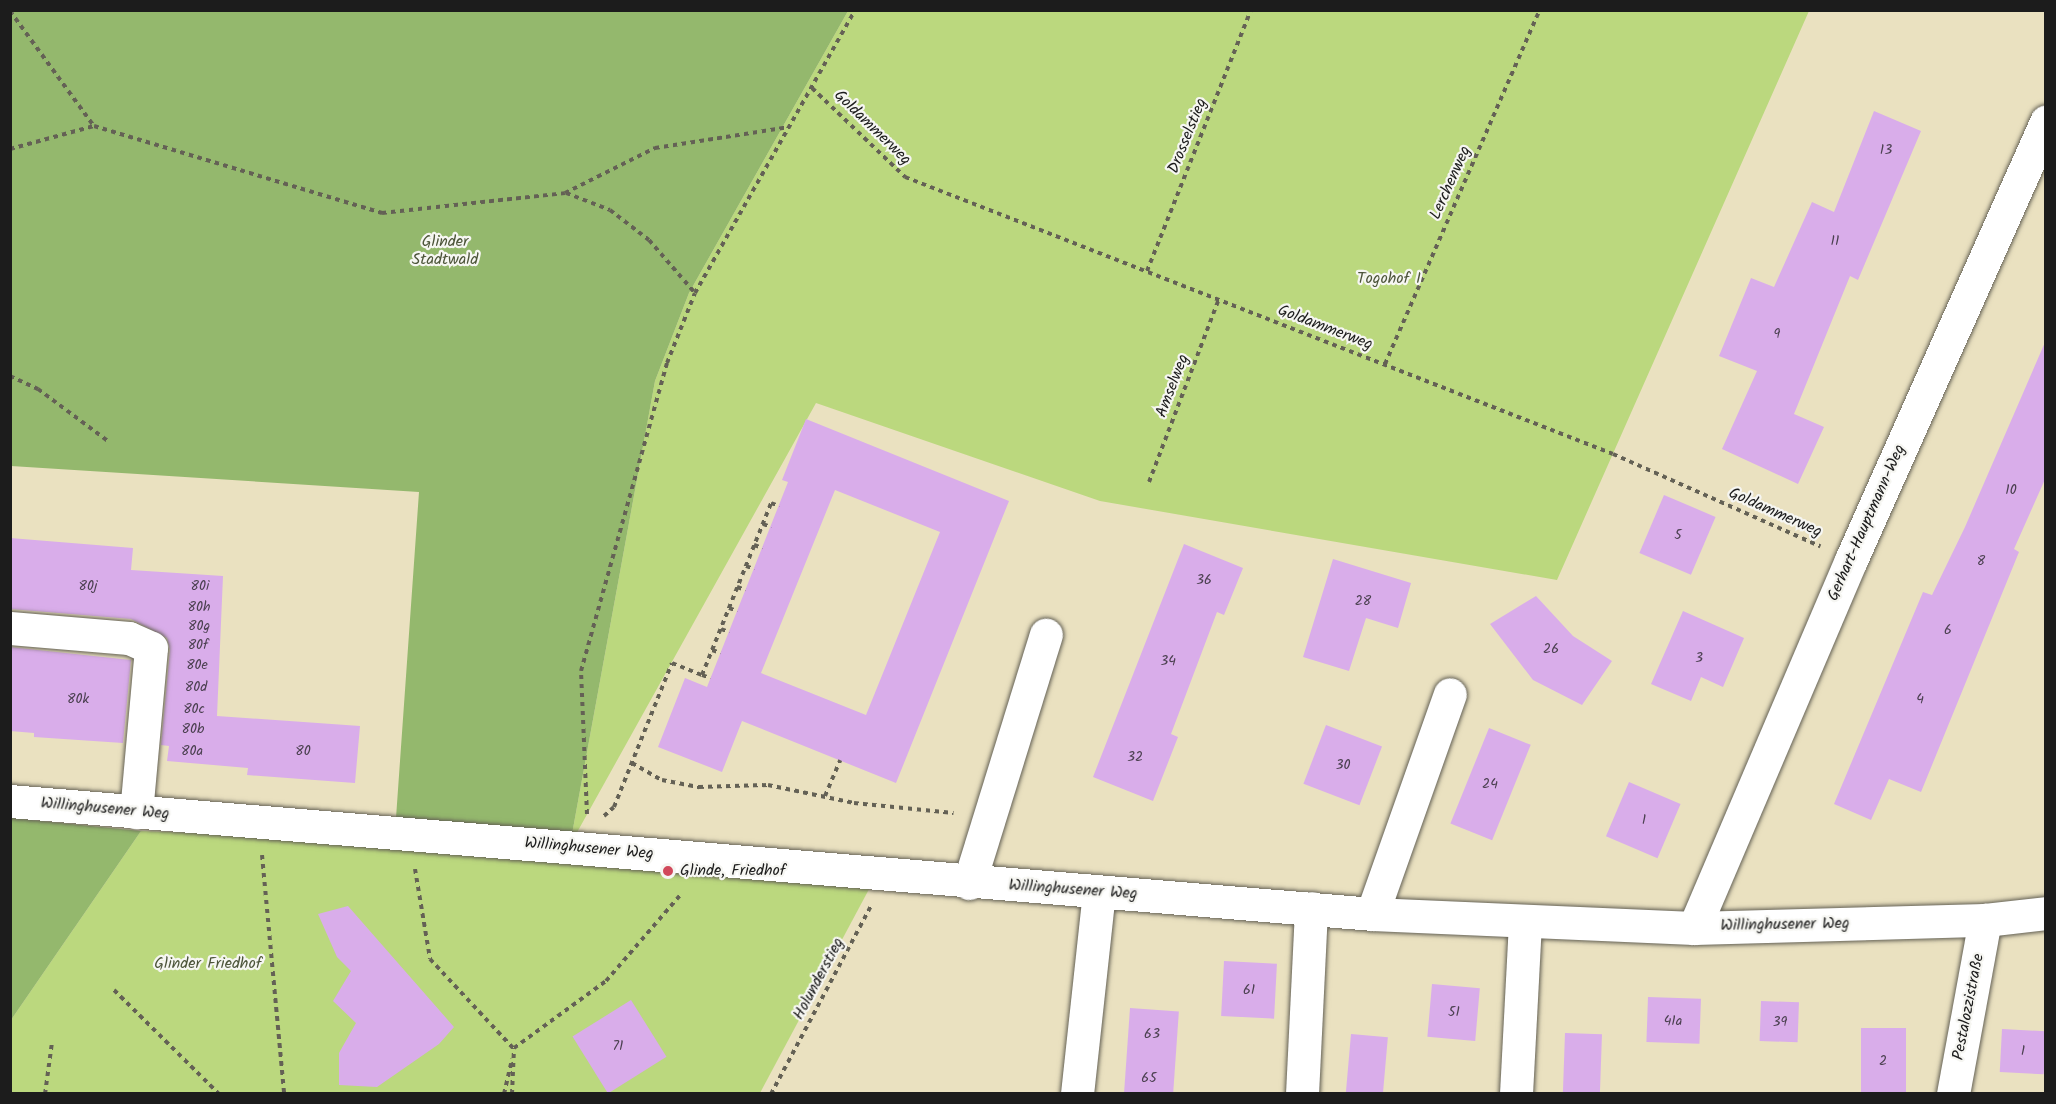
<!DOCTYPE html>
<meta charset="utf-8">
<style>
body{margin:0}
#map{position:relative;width:2056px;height:1104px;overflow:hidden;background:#eae1c0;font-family:Kalam,sans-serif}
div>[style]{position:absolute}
.green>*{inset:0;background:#bbd87e}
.forest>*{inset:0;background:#94b86d}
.building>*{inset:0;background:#d9adea;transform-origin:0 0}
.path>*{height:4px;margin-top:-2px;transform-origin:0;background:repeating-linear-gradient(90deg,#646155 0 4.5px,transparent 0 9px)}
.roads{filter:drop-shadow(0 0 2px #646155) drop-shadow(0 0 2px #646155)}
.minor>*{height:33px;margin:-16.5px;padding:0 16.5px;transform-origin:16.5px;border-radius:16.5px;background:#fff}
.dots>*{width:16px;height:16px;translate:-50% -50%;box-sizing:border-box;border:3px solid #f6f6f2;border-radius:50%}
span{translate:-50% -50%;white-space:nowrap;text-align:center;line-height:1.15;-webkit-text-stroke:4.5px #f6f6f2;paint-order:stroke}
.number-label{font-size:14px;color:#4b4050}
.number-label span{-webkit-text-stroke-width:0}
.street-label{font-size:16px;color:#1c1c1c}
.park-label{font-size:16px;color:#4c5439}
.poi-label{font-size:16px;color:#1c1c1c}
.left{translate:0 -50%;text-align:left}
.frame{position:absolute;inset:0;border:12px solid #1c1c1c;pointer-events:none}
</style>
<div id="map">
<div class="green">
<i style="clip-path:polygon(848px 11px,1809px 11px,1557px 580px,1100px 501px,816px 403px,570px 845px,655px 381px,689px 293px)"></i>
<i style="clip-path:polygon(141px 831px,415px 841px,875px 878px,760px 1093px,11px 1094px,11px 1020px)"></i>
</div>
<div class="forest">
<i style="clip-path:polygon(10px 11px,848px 11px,689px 293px,655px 381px,570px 845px,395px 832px,419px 492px,11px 466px)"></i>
<i style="clip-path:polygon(11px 818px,141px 831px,11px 1020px,10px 818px)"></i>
</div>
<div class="building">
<i style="clip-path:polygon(1874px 111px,1921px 131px,1858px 280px,1850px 276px,1794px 414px,1824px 427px,1798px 484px,1722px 449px,1757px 371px,1719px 356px,1751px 278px,1774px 287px,1812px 202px,1834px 212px)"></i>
<i style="clip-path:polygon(2046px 340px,2046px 477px,2014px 549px,2019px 552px,1921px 792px,1889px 779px,1871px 820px,1834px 804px,1923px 592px,1932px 595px,1965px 527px)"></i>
<i style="clip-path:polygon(evenodd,806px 419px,1009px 501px,896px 783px,742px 721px,722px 772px,658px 747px,685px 678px,707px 687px,788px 482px,782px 480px,806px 419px,835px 490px,940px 532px,866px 715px,761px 673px,835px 490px)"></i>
<i style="left:1664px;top:495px;width:56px;height:63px;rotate:23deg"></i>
<i style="clip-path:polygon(10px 538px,133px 548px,131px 570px,223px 576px,217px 716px,360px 726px,355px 783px,247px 775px,248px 768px,167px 761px,169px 746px,161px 745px,170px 650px,167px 638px,131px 619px,10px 609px)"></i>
<i style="clip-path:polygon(1184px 544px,1243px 568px,1224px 615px,1217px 612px,1171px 734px,1178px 737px,1153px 801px,1093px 777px)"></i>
<i style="clip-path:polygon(1333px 559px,1411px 583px,1398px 628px,1366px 618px,1349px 671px,1303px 657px)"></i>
<i style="clip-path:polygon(1536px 596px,1573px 636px,1612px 661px,1582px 705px,1533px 680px,1490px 624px)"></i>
<i style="clip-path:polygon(1683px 611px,1744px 638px,1723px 687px,1701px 677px,1691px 701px,1651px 684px)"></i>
<i style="clip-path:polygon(10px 647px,131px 660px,123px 743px,34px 737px,34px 733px,10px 731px)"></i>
<i style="left:1326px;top:725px;width:60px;height:63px;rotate:21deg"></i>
<i style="left:1489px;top:728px;width:45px;height:103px;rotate:22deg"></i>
<i style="left:1629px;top:782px;width:56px;height:59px;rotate:23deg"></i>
<i style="clip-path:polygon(348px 906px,454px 1027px,439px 1044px,377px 1087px,339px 1085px,339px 1053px,356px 1023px,333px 1001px,351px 971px,337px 957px,318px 914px)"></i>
<i style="left:1224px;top:961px;width:53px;height:55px;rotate:3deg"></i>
<i style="left:1432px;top:984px;width:48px;height:53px;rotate:5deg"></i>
<i style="left:1648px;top:997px;width:53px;height:45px;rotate:2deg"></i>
<i style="left:631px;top:1000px;width:67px;height:69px;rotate:58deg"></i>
<i style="left:1761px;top:1001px;width:38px;height:40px;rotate:2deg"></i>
<i style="left:1130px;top:1008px;width:49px;height:86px;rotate:4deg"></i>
<i style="left:1861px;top:1028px;width:45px;height:66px"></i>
<i style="left:2002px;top:1029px;width:44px;height:43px;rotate:3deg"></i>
<i style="left:1565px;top:1033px;width:37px;height:61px;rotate:2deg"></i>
<i style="left:1351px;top:1034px;width:37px;height:60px;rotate:5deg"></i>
</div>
<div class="path">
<i style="left:10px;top:11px;width:142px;rotate:53.9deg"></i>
<i style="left:812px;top:88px;width:129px;rotate:43.7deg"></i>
<i style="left:905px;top:177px;width:760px;rotate:21.37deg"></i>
<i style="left:1613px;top:454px;width:227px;rotate:24deg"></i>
<i style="left:10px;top:149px;width:87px;rotate:-15.3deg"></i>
<i style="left:94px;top:126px;width:301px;rotate:16.8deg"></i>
<i style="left:382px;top:213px;width:184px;rotate:-6.2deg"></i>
<i style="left:565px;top:193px;width:101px;rotate:-26.6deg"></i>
<i style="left:655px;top:148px;width:136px;rotate:-8.9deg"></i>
<i style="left:566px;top:193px;width:47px;rotate:21.1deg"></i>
<i style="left:610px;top:210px;width:49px;rotate:37.6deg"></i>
<i style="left:649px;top:240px;width:70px;rotate:49deg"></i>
<i style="left:1147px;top:271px;width:281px;rotate:-68.3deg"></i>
<i style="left:1385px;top:364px;width:386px;rotate:-66.4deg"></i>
<i style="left:10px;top:376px;width:31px;rotate:25deg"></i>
<i style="left:38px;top:389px;width:89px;rotate:36.7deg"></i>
<i style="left:1149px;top:482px;width:196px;rotate:-69.1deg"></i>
<i style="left:763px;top:524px;width:9px;rotate:21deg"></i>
<i style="left:754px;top:545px;width:9px;rotate:18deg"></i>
<i style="left:746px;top:566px;width:9px;rotate:21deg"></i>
<i style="left:737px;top:587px;width:9px;rotate:18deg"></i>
<i style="left:729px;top:608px;width:9px;rotate:21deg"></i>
<i style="left:721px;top:629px;width:9px;rotate:21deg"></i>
<i style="left:712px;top:650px;width:9px;rotate:18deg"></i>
<i style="left:702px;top:675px;width:9px;rotate:21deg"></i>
<i style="left:632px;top:763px;width:34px;rotate:30deg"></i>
<i style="left:662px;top:780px;width:38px;rotate:11deg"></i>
<i style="left:699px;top:787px;width:69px;rotate:-1.7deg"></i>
<i style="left:768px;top:785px;width:88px;rotate:11.8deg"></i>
<i style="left:854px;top:803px;width:100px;rotate:5.8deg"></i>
<i style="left:825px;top:796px;width:39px;rotate:-67deg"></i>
<i style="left:587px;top:814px;width:143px;rotate:-92.4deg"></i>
<i style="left:581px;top:671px;width:320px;rotate:-74.4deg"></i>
<i style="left:667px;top:363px;width:75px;rotate:-68.2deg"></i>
<i style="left:695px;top:293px;width:325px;rotate:-60.5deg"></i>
<i style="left:604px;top:816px;width:13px;rotate:-42deg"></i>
<i style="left:614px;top:807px;width:155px;rotate:-68.1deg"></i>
<i style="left:672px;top:663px;width:32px;rotate:22deg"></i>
<i style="left:702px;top:675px;width:185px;rotate:-68.1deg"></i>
<i style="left:771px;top:503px;width:9px;rotate:21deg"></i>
<i style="left:262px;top:855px;width:240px;rotate:84.7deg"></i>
<i style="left:415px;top:869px;width:91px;rotate:80.5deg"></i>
<i style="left:430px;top:959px;width:123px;rotate:47deg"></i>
<i style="left:114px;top:990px;width:148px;rotate:44.7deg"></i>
<i style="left:45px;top:1094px;width:52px;rotate:-82.3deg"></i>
<i style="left:504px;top:1094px;width:36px;rotate:-77deg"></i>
<i style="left:512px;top:1094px;width:46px;rotate:-87.5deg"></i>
<i style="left:514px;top:1048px;width:114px;rotate:-36.1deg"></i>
<i style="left:606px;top:981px;width:116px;rotate:-49.2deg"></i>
<i style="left:771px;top:1094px;width:213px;rotate:-62deg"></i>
</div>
<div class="roads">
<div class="minor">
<i style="left:10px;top:628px;width:119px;rotate:4.8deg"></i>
<i style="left:129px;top:638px;width:24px;rotate:24deg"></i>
<i style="left:151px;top:648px;width:165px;rotate:95.2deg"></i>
<i style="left:10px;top:801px;width:1367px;rotate:4.74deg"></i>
<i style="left:1372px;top:914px;width:322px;rotate:2.5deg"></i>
<i style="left:1694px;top:928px;width:291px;rotate:-1.6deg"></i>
<i style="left:1985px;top:920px;width:61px;rotate:-6.5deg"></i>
<i style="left:969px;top:883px;width:260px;rotate:-72.8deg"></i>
<i style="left:1372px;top:914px;width:233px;rotate:-70.5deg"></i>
<i style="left:1694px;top:928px;width:400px;rotate:-66.9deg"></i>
<i style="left:1851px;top:560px;width:480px;rotate:-66deg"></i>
<i style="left:1077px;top:1094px;width:203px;rotate:-83.8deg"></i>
<i style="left:1302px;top:1094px;width:186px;rotate:-87.2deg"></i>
<i style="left:1516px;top:1094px;width:172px;rotate:-87deg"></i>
<i style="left:1953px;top:1094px;width:177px;rotate:-79.6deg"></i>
</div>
</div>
<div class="dots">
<i style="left:668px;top:871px;background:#d1495b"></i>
</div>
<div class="number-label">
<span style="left:1886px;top:150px">13</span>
<span style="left:1835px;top:241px">11</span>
<span style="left:1777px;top:334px">9</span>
<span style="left:2011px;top:490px">10</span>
<span style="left:1678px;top:535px">5</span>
<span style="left:1981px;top:561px">8</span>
<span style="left:1204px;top:580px">36</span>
<span style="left:88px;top:586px">80j</span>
<span style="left:200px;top:586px">80i</span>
<span style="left:1363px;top:601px">28</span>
<span style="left:199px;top:607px">80h</span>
<span style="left:199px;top:626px">80g</span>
<span style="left:1948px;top:630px">6</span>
<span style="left:198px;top:645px">80f</span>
<span style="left:1551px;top:649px">26</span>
<span style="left:1699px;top:658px">3</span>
<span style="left:1168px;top:661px">34</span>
<span style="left:197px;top:665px">80e</span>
<span style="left:196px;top:687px">80d</span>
<span style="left:78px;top:699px">80k</span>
<span style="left:1920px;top:699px">4</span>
<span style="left:194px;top:709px">80c</span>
<span style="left:193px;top:729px">80b</span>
<span style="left:192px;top:751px">80a</span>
<span style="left:303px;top:751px">80</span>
<span style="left:1135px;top:757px">32</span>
<span style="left:1343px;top:765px">30</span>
<span style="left:1490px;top:784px">24</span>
<span style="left:1644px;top:820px">1</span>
<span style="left:1249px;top:990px">61</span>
<span style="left:1454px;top:1012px">51</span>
<span style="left:1673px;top:1021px">41a</span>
<span style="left:1780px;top:1022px">39</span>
<span style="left:1152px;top:1034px">63</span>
<span style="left:618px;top:1046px">71</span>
<span style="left:2023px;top:1051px">1</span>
<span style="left:1883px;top:1061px">2</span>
<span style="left:1149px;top:1078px">65</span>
</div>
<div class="street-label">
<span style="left:872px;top:128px;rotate:44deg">Goldammerweg</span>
<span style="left:1188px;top:136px;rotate:-68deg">Drosselstieg</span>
<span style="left:1451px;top:183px;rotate:-66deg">Lerchenweg</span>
<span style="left:1325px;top:328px;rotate:21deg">Goldammerweg</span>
<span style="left:1173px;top:386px;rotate:-69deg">Amselweg</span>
<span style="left:1775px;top:513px;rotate:24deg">Goldammerweg</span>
<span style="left:1867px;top:523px;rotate:-66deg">Gerhart-Hauptmann-Weg</span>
<span style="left:105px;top:809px;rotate:5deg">Willinghusener Weg</span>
<span style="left:589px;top:849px;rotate:5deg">Willinghusener Weg</span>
<span style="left:1073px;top:890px;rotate:4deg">Willinghusener Weg</span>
<span style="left:1785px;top:925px;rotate:-1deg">Willinghusener Weg</span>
<span style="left:819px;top:979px;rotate:-62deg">Holunderstieg</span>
<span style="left:1969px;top:1007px;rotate:-79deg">Pestalozzistraße</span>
</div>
<div class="park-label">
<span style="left:445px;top:251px">Glinder<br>Stadtwald</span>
<span style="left:1389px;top:279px">Togohof I</span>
<span style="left:208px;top:964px">Glinder Friedhof</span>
</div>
<div class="poi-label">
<span class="left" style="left:680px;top:871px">Glinde, Friedhof</span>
</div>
<div class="frame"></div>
</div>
